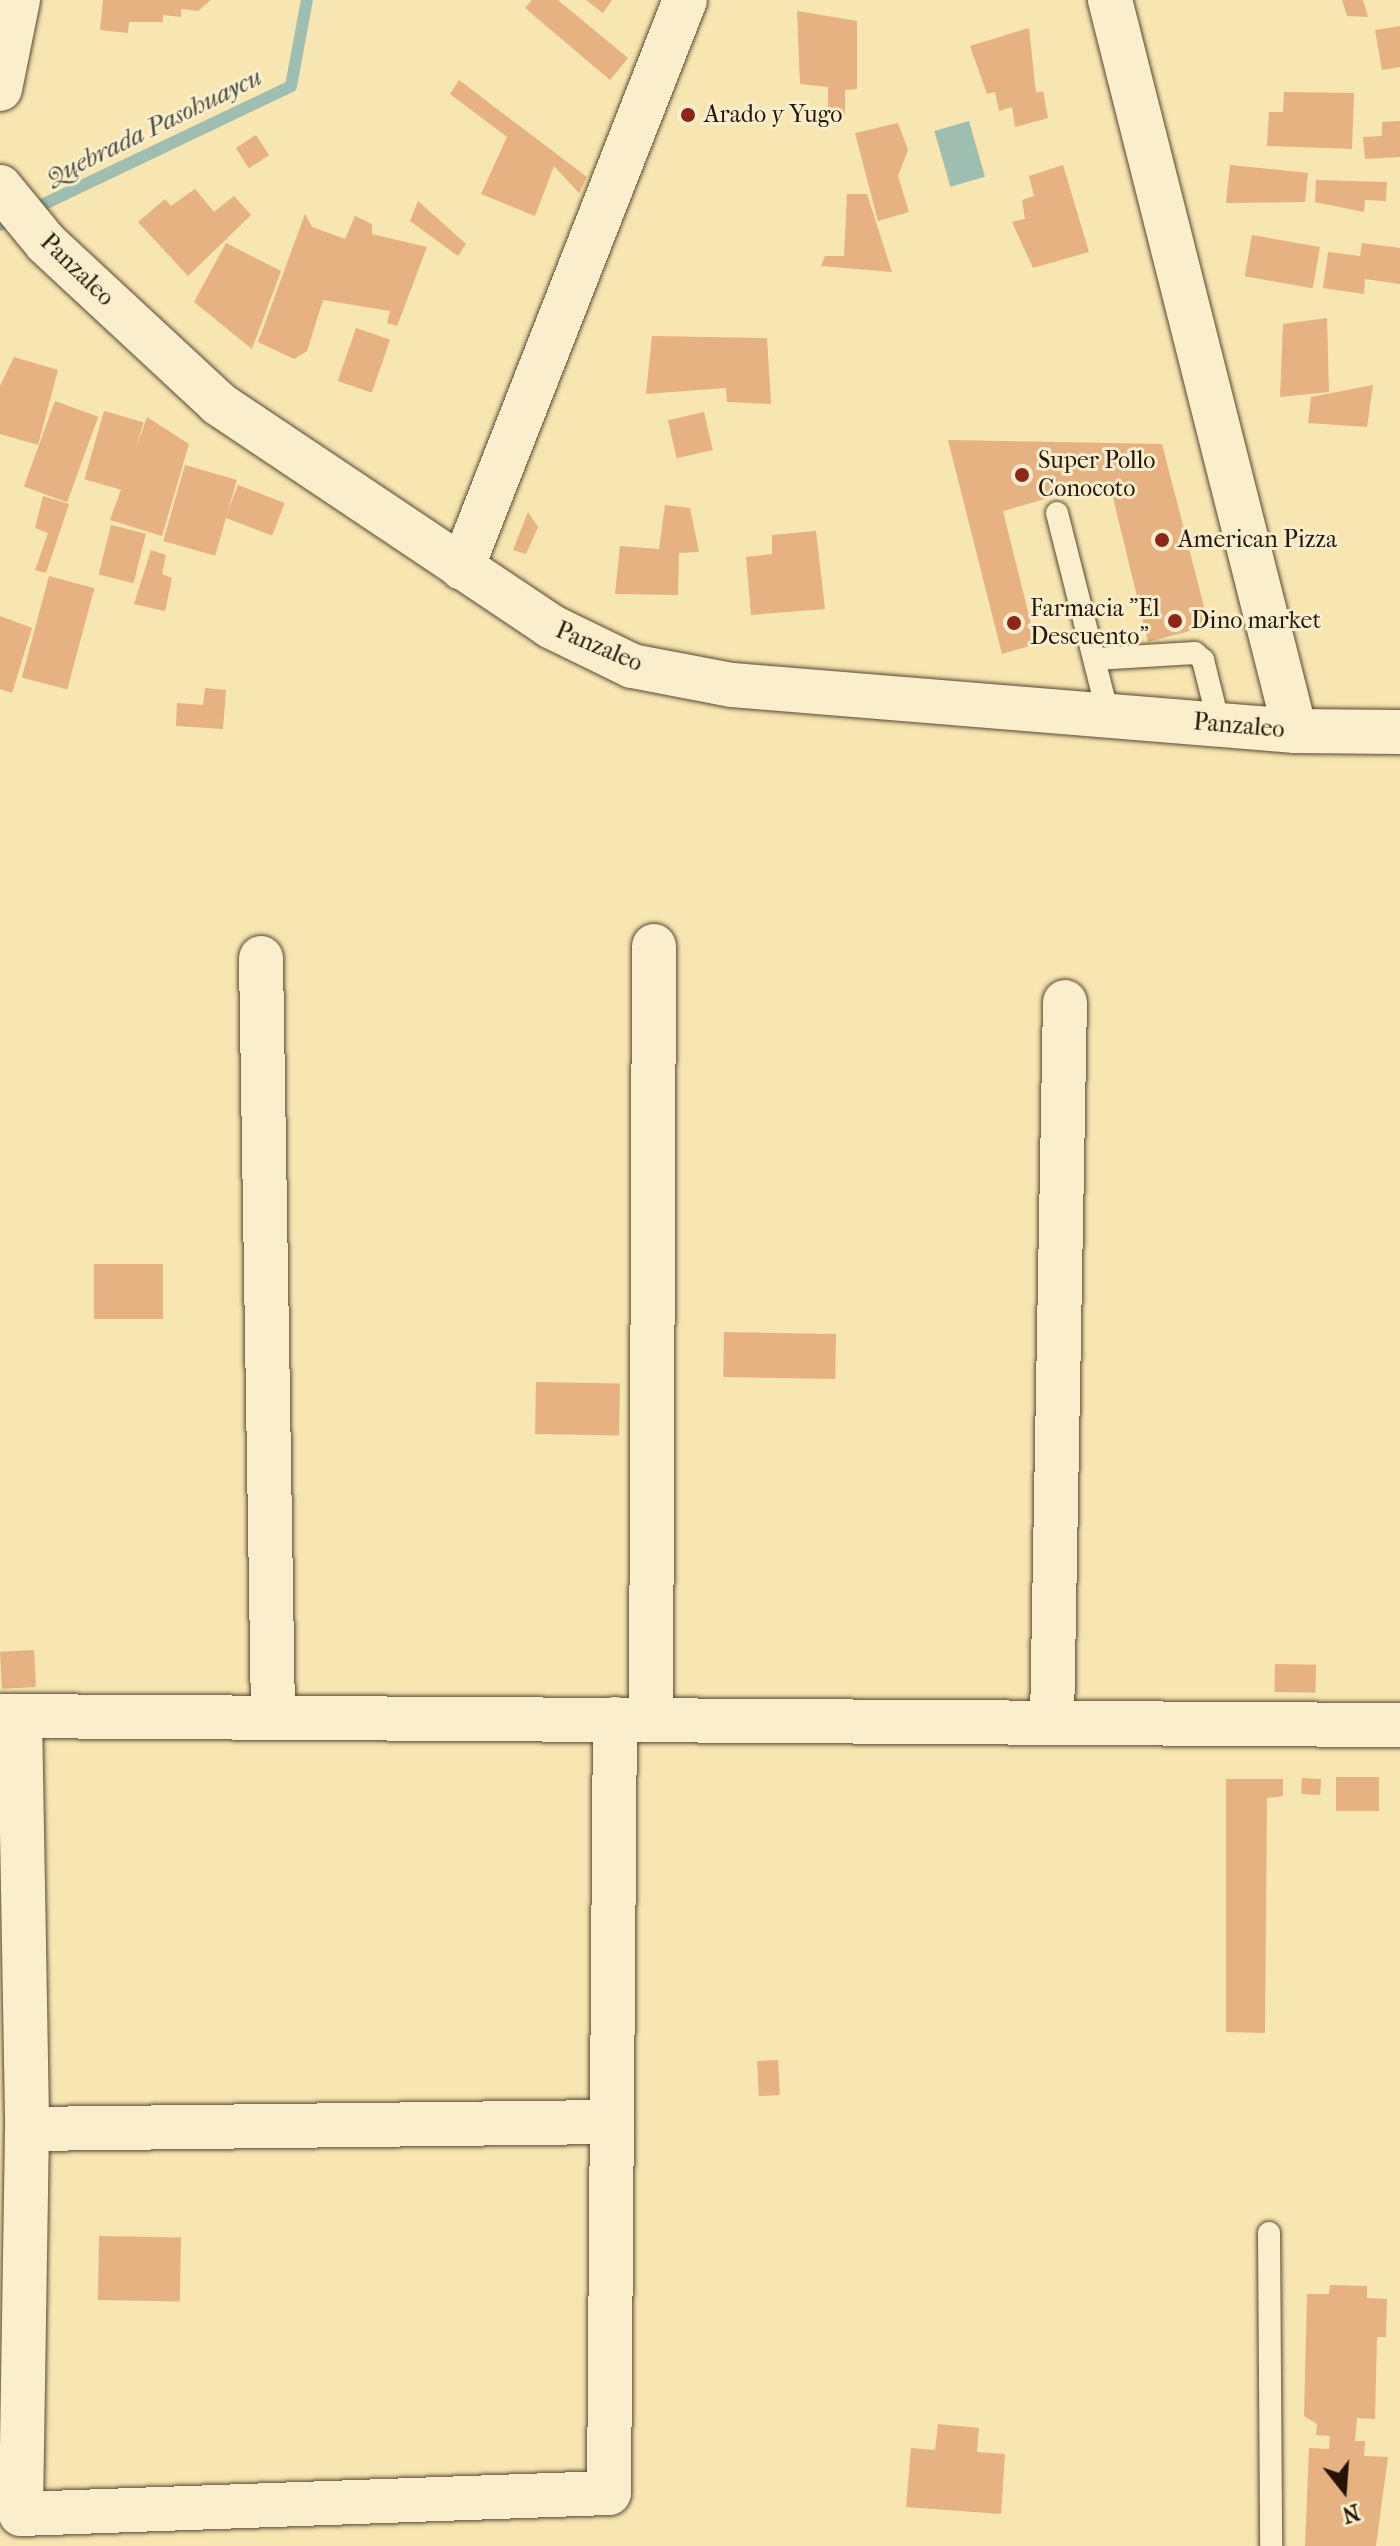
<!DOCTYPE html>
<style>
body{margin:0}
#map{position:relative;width:1400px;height:2546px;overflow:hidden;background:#f7e5b2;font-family:"IM FELL French Canon",serif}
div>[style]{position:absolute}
.water>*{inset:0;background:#9ebeb1;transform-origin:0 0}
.stream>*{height:12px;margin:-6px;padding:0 6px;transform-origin:6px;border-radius:6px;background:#9ebeb1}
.building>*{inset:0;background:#e6b282;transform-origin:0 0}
.roads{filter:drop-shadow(0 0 2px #584830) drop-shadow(0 0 2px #584830)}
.lane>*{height:22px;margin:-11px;padding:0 11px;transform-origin:11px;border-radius:11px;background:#faeecd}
.street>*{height:44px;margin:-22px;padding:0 22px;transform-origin:22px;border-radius:22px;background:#faeecd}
.secondary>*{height:44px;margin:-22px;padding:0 22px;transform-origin:22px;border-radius:22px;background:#faeecd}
.dots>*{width:22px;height:22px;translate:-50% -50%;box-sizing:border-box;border:4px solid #faeecd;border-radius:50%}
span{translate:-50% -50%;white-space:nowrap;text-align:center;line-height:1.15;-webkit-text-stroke:6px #faeecd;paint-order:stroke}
.poi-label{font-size:24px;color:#231405}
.left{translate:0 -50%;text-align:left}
.street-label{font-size:24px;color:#231405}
.water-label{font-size:26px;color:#4e5041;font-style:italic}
.north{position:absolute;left:1304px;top:2450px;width:80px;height:80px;-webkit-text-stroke:6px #faeecd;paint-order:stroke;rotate:163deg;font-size:22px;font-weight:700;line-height:32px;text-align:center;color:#231405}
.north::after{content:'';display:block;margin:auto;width:28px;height:36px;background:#231405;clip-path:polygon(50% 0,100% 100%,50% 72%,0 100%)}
</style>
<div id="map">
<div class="water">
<i style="left:969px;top:121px;width:58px;height:36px;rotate:74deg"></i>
</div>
<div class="stream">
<i style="left:0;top:225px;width:322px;rotate:-25.5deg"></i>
<i style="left:291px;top:86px;width:87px;rotate:-79.5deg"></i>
</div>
<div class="building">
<i style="clip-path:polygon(103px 0,211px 0,198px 11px,181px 9px,181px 17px,163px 15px,163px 22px,129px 22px,128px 33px,100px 30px)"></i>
<i style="clip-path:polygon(532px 0,558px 0,628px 58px,610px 80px,525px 8px)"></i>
<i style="clip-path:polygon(586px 0,612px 0,603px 13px)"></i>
<i style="clip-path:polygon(1342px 0,1363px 0,1368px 17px,1347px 16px)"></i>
<i style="clip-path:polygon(797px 11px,857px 21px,857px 89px,845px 90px,845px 116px,828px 116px,828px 87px,800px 84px)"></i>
<i style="clip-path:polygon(1400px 26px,1400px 67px,1382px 70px,1375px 30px)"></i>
<i style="clip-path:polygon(1029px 28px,1036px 93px,1043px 91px,1048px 118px,1015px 127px,1012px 107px,999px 111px,995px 92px,987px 94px,970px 46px)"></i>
<i style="clip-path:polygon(459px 80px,587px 177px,579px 193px,554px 166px,535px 216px,481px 194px,507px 137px,450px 94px)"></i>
<i style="clip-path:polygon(1284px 92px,1354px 93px,1352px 149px,1267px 146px,1269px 112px,1283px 112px)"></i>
<i style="clip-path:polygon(1400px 121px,1400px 157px,1365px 159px,1363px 137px,1382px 136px,1382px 122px)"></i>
<i style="clip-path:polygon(898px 123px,908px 150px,898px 176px,909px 212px,878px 221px,855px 133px)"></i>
<i style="left:256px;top:135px;width:24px;height:24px;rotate:57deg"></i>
<i style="clip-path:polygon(1063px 165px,1089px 252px,1033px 268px,1012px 222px,1025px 219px,1022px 200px,1034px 196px,1029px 176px)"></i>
<i style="clip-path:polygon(1230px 165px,1308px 173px,1305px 202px,1226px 203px)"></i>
<i style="clip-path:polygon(1316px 180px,1387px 182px,1386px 201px,1365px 200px,1364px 212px,1315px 202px)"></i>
<i style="clip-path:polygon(195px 189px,214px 212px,234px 196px,251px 215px,188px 276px,138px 222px,165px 199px,171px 206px)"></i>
<i style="clip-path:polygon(847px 194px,867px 194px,892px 272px,821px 266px,825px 256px,844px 256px)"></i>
<i style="clip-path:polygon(418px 201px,466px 244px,458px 256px,410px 221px)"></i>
<i style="clip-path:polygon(305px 214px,312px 227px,345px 239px,355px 216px,372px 224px,372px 234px,427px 247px,397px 326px,387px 323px,390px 311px,323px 300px,307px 351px,294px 359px,258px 342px)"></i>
<i style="left:1252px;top:235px;width:69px;height:42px;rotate:10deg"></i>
<i style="clip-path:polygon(226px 243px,281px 271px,252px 349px,194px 302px)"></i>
<i style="clip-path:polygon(1362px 243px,1400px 248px,1400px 284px,1365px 279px,1364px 294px,1323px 288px,1328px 252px,1360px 256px)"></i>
<i style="clip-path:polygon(1327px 318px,1329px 392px,1280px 397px,1283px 324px)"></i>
<i style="left:356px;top:328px;width:36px;height:56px;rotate:19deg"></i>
<i style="clip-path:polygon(652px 336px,767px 338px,771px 404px,727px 402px,726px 388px,646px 394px)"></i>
<i style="clip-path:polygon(14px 357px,58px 370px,38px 445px,0 434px,0 386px)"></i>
<i style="clip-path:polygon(1373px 385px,1367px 427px,1308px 423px,1311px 397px)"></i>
<i style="left:55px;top:401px;width:46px;height:91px;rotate:20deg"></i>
<i style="left:104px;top:411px;width:41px;height:71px;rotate:16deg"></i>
<i style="left:704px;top:412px;width:39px;height:37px;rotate:77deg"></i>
<i style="clip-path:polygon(147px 417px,189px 444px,162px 536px,110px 520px)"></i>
<i style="clip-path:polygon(948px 440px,1162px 444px,1209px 626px,1148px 642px,1109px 481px,1003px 511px,1036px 644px,1002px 654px)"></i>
<i style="left:185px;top:465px;width:54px;height:79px;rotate:16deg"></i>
<i style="left:238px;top:485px;width:50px;height:35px;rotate:21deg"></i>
<i style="clip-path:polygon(43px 496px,69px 504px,46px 573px,35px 570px,48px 533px,35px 528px)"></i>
<i style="clip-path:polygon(665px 505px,690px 508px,699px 552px,679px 553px,678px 595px,615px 594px,620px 546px,659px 549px)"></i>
<i style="clip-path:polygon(528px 512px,538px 527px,526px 554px,513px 550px)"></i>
<i style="left:111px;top:525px;width:36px;height:51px;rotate:14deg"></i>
<i style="clip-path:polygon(816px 531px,825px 609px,751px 615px,746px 557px,772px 554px,772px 535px)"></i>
<i style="clip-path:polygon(151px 550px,166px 555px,162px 574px,172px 578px,165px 611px,134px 604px)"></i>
<i style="left:49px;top:576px;width:47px;height:105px;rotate:15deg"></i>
<i style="clip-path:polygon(0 616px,32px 628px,12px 693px,0 689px)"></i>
<i style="clip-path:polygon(205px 688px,226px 690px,223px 729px,176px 726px,177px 703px,203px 705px)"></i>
<i style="left:94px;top:1264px;width:69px;height:55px"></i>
<i style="left:724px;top:1332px;width:112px;height:45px;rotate:1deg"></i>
<i style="left:536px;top:1382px;width:84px;height:52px;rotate:1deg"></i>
<i style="left:34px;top:1650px;width:37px;height:34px;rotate:87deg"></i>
<i style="left:1275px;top:1664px;width:41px;height:28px;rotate:1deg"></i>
<i style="left:1379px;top:1777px;width:34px;height:43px;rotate:90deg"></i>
<i style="left:1302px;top:1778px;width:19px;height:16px;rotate:3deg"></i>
<i style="clip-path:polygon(1226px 1779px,1283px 1779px,1283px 1796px,1267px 1798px,1265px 2033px,1226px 2032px)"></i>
<i style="left:778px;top:2060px;width:35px;height:21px;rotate:87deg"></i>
<i style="left:99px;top:2236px;width:82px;height:64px;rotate:1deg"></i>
<i style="clip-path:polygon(1330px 2285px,1367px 2286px,1367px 2298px,1387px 2299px,1386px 2337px,1377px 2337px,1375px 2419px,1357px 2418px,1355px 2441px,1365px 2441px,1364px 2456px,1388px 2457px,1376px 2546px,1305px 2546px,1309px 2448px,1329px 2449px,1330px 2436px,1316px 2435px,1317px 2424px,1304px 2416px,1307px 2294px,1329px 2294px)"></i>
<i style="clip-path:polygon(938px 2424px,979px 2428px,977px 2452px,1005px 2454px,1001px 2514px,906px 2507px,911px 2448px,935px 2450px)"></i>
</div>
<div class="roads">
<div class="lane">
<i style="left:1057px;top:513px;width:207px;rotate:75.8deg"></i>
<i style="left:1095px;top:659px;width:100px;rotate:-3.4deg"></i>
<i style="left:1195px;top:653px;width:11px;rotate:41deg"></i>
<i style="left:1203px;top:660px;width:66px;rotate:76deg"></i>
<i style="left:1269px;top:2233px;width:313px;rotate:89.6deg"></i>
</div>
<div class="street">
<i style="left:1110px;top:0;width:754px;rotate:75.8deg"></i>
<i style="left:0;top:89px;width:91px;rotate:-78.6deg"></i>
<i style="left:462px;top:568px;width:610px;rotate:-68.56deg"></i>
<i style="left:261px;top:958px;width:759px;rotate:89.09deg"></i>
<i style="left:0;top:1716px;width:1400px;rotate:0.37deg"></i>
<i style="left:20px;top:1716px;width:413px;rotate:89deg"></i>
<i style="left:27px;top:2129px;width:385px;rotate:90.9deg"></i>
<i style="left:21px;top:2514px;width:588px;rotate:-2.05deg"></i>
<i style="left:609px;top:2493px;width:774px;rotate:-89.56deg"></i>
<i style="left:651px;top:1720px;width:774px;rotate:-89.78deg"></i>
<i style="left:1052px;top:1723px;width:721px;rotate:-88.97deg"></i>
<i style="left:27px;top:2129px;width:585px;rotate:-0.69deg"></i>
</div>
<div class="secondary">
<i style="left:0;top:187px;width:72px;rotate:50.6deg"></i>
<i style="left:46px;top:243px;width:236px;rotate:42.9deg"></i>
<i style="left:219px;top:404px;width:399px;rotate:33.8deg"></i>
<i style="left:550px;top:626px;width:91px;rotate:26deg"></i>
<i style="left:632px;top:666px;width:102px;rotate:10.8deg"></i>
<i style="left:732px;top:685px;width:565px;rotate:4.67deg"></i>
<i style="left:1295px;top:731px;width:105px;rotate:0.5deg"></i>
</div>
</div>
<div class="dots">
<i style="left:688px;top:115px;background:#8f2418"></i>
<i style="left:1022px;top:475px;background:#8f2418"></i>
<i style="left:1162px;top:540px;background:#8f2418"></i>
<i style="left:1175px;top:621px;background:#8f2418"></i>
<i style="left:1014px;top:623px;background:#8f2418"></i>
</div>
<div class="poi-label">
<span class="left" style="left:704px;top:115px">Arado y Yugo</span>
<span class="left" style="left:1038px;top:475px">Super Pollo<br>Conocoto</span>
<span class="left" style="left:1178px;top:540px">American Pizza</span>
<span class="left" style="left:1030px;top:623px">Farmacia "El<br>Descuento"</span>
<span class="left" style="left:1191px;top:621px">Dino market</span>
</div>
<div class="street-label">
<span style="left:77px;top:270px;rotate:44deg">Panzaleo</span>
<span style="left:599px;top:647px;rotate:23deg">Panzaleo</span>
<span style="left:1239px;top:726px;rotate:5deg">Panzaleo</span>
</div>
<div class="water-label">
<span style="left:154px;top:127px;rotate:-26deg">Quebrada Pasohuaycu</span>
</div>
<div class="north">N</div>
</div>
